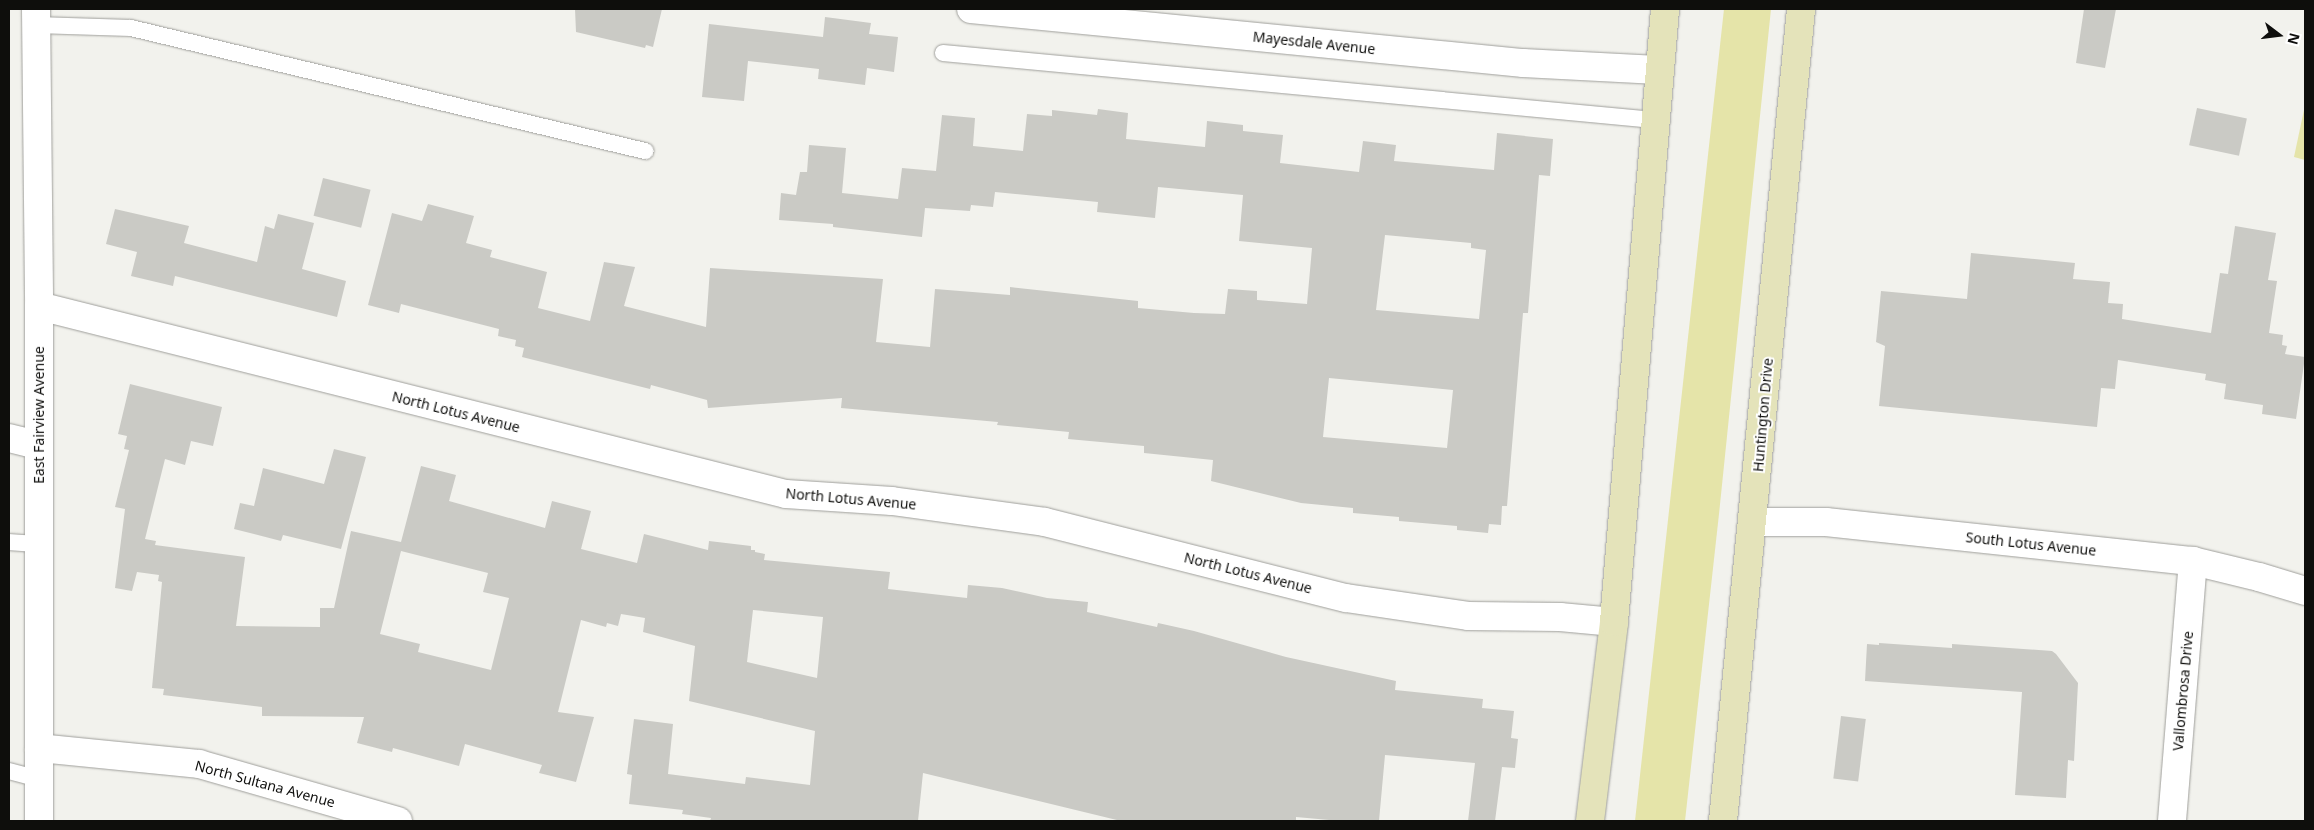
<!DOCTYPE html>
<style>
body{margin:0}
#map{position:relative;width:2314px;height:830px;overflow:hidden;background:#f2f2ed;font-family:"Noto Sans",sans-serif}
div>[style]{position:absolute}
.green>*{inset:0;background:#e5e4a9}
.building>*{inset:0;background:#cacac5;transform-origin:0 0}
.roads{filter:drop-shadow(0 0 1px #9f9f9b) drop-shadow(0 0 1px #9f9f9b)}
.service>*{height:16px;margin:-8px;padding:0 8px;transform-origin:8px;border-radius:8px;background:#fff}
.minor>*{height:28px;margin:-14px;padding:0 14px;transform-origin:14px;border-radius:14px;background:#fff}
.primary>*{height:28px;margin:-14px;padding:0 14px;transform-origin:14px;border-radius:14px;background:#e4e3ba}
span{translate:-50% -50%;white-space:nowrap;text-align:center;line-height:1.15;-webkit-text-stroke:4px #fff;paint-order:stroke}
.street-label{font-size:14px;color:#0e0e0c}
.frame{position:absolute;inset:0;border:10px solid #0e0e0c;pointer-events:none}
.north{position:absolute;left:2254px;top:10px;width:50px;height:50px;-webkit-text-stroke:4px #fff;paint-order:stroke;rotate:105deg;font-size:14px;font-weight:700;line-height:20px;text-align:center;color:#0e0e0c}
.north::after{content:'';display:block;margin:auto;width:18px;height:22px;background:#0e0e0c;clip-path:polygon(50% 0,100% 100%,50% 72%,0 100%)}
</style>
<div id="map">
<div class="green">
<i style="clip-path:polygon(1724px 9px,1771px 9px,1719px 514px,1685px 821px,1635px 821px)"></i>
<i style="clip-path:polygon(2305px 105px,2305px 160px,2294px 157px)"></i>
</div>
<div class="building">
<i style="clip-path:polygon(575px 9px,662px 9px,653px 47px,646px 45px,645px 48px,576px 32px)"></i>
<i style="clip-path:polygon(2084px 9px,2116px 9px,2105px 68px,2076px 63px)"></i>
<i style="clip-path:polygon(825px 17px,871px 23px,869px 34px,898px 37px,894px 72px,867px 68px,865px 85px,818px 79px,819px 69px,748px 61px,744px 101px,702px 97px,709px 24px,823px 37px)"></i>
<i style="left:2197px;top:108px;width:51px;height:38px;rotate:12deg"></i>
<i style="clip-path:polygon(evenodd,1098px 109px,1128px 113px,1126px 139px,1205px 147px,1207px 121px,1243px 125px,1243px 131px,1283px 135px,1280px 163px,1359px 172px,1363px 141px,1396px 145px,1394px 161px,1494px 170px,1497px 133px,1553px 139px,1550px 176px,1539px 175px,1528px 313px,1523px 313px,1507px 506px,1502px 506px,1501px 525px,1489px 524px,1488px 533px,1457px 530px,1457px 526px,1399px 521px,1399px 517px,1353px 513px,1353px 508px,1301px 503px,1211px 481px,1213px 460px,1144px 453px,1144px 446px,1068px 439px,1069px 432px,997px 425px,998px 422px,841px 408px,842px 398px,708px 408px,707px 400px,651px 385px,650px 389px,522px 357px,524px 348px,515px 346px,516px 340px,498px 336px,499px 329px,401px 304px,399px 313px,368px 305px,392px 213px,422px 221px,428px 204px,474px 216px,466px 243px,492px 250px,490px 257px,547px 272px,538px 308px,590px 321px,604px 262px,635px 267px,624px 306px,706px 327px,710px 268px,883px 279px,876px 342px,930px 347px,935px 289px,1010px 295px,1010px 287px,1138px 301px,1138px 308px,1194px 313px,1225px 314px,1228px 289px,1257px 291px,1257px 300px,1307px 304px,1312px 248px,1239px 241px,1243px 195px,1158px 187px,1155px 218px,1097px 212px,1098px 202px,995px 192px,993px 207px,971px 205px,970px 211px,925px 208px,922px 237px,833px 227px,833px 224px,779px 220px,781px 193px,796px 195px,800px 172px,807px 172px,809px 145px,846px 148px,842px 193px,898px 199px,902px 168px,936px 171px,942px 115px,975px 118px,973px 146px,1023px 151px,1027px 114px,1052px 116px,1052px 110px,1097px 115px,1098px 109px,1385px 235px,1471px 243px,1471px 248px,1486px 250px,1479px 319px,1376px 310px,1385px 235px,1098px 109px,1329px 378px,1453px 390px,1447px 448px,1323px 437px,1329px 378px)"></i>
<i style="left:323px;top:178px;width:49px;height:39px;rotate:14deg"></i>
<i style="clip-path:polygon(115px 209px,189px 226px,184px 243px,257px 262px,265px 226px,274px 229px,278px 214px,314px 223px,302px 269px,346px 281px,337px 317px,175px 276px,173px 286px,131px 276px,137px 252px,106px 244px)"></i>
<i style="clip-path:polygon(2235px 226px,2276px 233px,2268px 280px,2277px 281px,2269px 333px,2283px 335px,2282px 345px,2287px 346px,2285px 354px,2305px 357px,2296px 419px,2262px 414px,2263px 405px,2224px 399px,2226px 384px,2205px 380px,2206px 374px,2118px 360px,2115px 389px,2101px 388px,2097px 427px,1879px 406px,1885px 346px,1876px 342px,1881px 291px,1967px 299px,1971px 253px,2075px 263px,2073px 279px,2110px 282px,2108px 303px,2123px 304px,2122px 319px,2211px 333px,2220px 273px,2228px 274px)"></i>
<i style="clip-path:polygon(evenodd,130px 384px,222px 407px,213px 446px,191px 441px,185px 465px,165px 459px,145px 539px,156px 541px,155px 545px,245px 557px,236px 626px,320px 627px,320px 608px,334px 608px,351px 531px,401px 542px,421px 466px,456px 475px,449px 501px,545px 528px,552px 501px,591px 511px,581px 549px,637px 563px,644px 534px,708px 550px,709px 541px,751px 546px,751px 550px,755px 550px,755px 552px,765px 554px,764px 560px,890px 572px,888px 589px,967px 598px,968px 585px,1002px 588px,1047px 598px,1088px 602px,1087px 612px,1157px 627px,1158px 623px,1194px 631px,1286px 657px,1396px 681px,1395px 690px,1483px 699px,1482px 708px,1514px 711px,1511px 738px,1518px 739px,1515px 768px,1502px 767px,1495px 821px,1468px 821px,1475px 763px,1385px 755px,1379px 821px,1340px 821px,1296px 817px,1296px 821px,1121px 821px,923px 773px,918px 821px,710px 821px,711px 818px,682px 814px,683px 810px,629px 804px,632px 775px,627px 774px,634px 719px,673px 724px,668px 774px,745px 784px,746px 777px,810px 785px,815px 731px,689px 701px,695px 646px,643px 632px,645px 618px,621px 614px,618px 626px,607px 623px,606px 627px,581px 620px,558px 712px,594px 717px,576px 782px,539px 773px,542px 765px,465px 744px,459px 766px,393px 748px,392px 752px,357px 743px,364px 717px,262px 716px,262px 707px,163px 695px,164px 689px,152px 688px,162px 582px,158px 581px,159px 575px,137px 572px,132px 591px,115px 588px,125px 509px,115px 507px,129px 450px,124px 449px,127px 436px,118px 434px,130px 384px,401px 551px,488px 573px,483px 592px,509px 598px,491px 670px,418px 652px,420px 644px,380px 634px,401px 551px,130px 384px,753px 610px,823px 617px,817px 678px,747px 662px,753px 610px)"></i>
<i style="clip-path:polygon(334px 449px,366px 457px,341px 549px,283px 535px,281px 541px,234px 529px,240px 503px,254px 506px,263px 468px,324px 484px)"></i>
<i style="clip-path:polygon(1879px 643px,1952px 648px,1952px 644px,2052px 651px,2056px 654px,2078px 683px,2074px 761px,2068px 760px,2066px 798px,2015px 795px,2022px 692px,1865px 681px,1867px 644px,1879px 645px)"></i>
<i style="left:1841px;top:716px;width:25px;height:63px;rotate:7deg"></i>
</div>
<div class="roads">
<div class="service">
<i style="left:36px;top:25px;width:95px;rotate:1.8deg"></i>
<i style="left:131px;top:28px;width:529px;rotate:13.46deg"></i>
<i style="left:943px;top:53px;width:714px;rotate:5.38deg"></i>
<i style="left:9px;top:542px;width:30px;rotate:4deg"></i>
<i style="left:9px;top:771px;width:31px;rotate:15deg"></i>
</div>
<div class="minor">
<i style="left:36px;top:9px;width:297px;rotate:89.4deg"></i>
<i style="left:39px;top:306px;width:515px;rotate:90deg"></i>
<i style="left:971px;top:9px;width:555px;rotate:5.59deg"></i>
<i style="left:1523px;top:63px;width:135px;rotate:3deg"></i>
<i style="left:39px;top:306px;width:770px;rotate:14.13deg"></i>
<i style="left:786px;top:494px;width:106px;rotate:3.8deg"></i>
<i style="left:892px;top:501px;width:154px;rotate:7.8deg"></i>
<i style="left:1045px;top:522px;width:310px;rotate:14.2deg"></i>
<i style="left:1346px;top:598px;width:123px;rotate:8.4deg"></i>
<i style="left:1468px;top:616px;width:92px;rotate:0.6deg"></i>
<i style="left:1560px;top:617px;width:54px;rotate:5.3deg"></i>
<i style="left:9px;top:438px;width:30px;rotate:14deg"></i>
<i style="left:1753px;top:522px;width:73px"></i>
<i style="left:1826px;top:522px;width:369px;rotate:6.1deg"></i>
<i style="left:2193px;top:561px;width:68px;rotate:13.6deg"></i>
<i style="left:2259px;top:577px;width:48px;rotate:16.9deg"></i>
<i style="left:39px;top:748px;width:161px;rotate:5.7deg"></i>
<i style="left:199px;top:764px;width:207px;rotate:16deg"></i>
<i style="left:2172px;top:821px;width:261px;rotate:-85.4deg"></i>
</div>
<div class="primary">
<i style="left:1590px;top:821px;width:200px;rotate:-83.1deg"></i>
<i style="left:1614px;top:622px;width:615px;rotate:-85.24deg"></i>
<i style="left:1723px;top:821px;width:816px;rotate:-84.51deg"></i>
</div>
</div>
<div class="street-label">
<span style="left:1314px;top:43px;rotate:6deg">Mayesdale Avenue</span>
<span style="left:456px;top:412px;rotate:14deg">North Lotus Avenue</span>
<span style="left:39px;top:415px;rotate:-90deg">East Fairview Avenue</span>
<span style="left:1763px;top:415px;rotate:-85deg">Huntington Drive</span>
<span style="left:851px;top:499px;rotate:5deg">North Lotus Avenue</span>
<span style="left:2031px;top:544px;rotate:6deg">South Lotus Avenue</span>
<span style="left:1248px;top:573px;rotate:14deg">North Lotus Avenue</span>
<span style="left:2183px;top:691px;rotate:-85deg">Vallombrosa Drive</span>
<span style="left:265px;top:784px;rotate:15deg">North Sultana Avenue</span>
</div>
<div class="frame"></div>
<div class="north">N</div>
</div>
